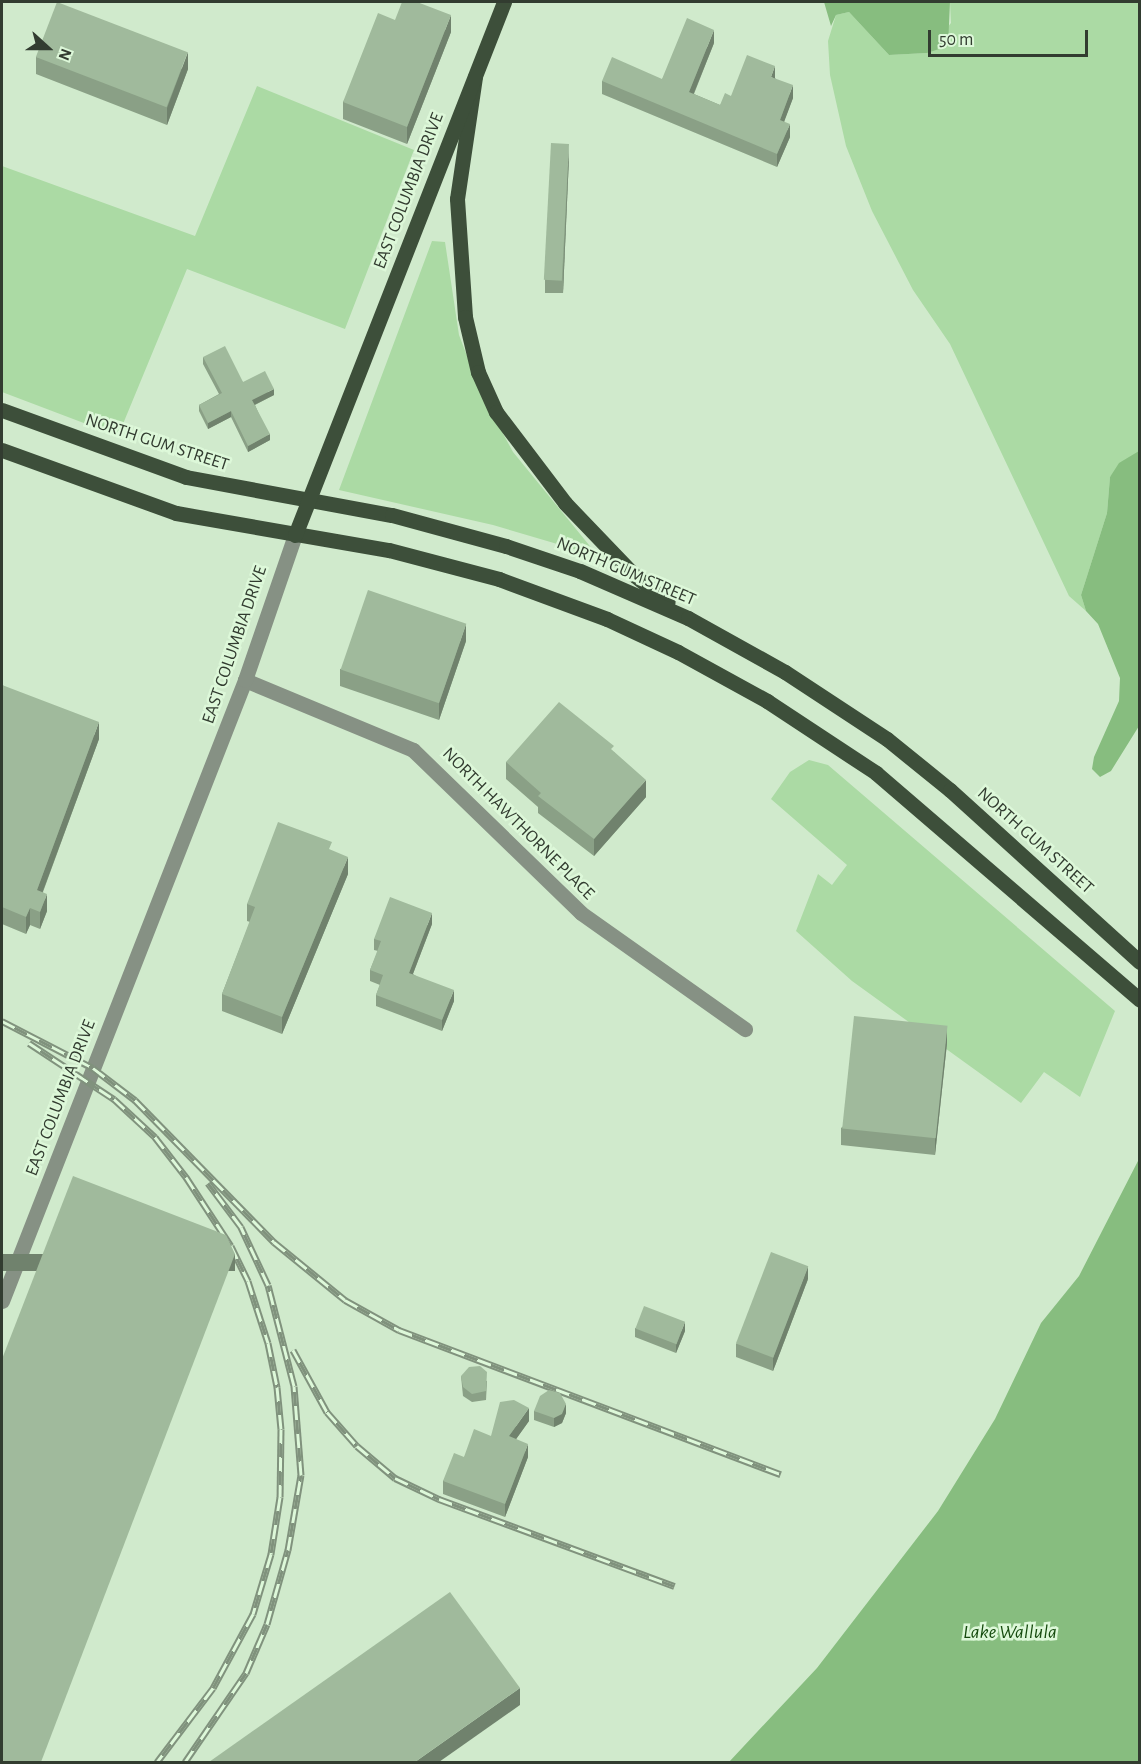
<!DOCTYPE html>
<style>
body{margin:0}
#map{position:relative;width:1141px;height:1764px;overflow:hidden;background:#d0eacc;font-family:"Alegreya Sans",sans-serif}
div>[style]{position:absolute}
.green>*{inset:0;background:#abdaa4}
.water>*{inset:0;background:#87bd7f}
.minor>*{height:15px;margin:-7.5px;padding:0 7.5px;transform-origin:7.5px;border-radius:7.5px;background:#869184}
.major>*{height:15px;margin:-7.5px;padding:0 7.5px;transform-origin:7.5px;border-radius:7.5px;background:#3d4f3a}
.rail>*{height:7px;margin-top:-3.5px;transform-origin:0;background:repeating-linear-gradient(90deg,#ddf8d9 0 14px,#80927d 0 28px);box-sizing:border-box;border-block:2px solid #80927d}
.wall>*{inset:0;background:#8aa086}
.shaded-wall>*{inset:0;background:#70826d;transform-origin:0 0}
.building>*{inset:0;background:#a0ba9c;transform-origin:0 0}
span{translate:-50% -50%;white-space:nowrap;text-align:center;line-height:1.15;-webkit-text-stroke:5px #ddf8d9;paint-order:stroke}
.street-label{font-size:18px;color:#323c30}
.water-label{font-size:20px;color:#154a0d;font-style:italic}
.frame{position:absolute;inset:0;border:3px solid #323c30;pointer-events:none}
.north{position:absolute;left:18px;top:18px;width:60px;height:60px;-webkit-text-stroke:4px #ddf8d9;paint-order:stroke;rotate:111deg;font-size:16px;font-weight:700;line-height:24px;text-align:center;color:#323c30}
.north::after{content:'';display:block;margin:auto;width:21px;height:27px;background:#323c30;clip-path:polygon(50% 0,100% 100%,50% 72%,0 100%)}
.scale{position:absolute;left:928px;top:30px;width:160px;height:27px;box-sizing:border-box;border:3px solid #323c30;border-top:0;padding-left:8px;font-size:18px;line-height:21px;white-space:nowrap;color:#323c30;-webkit-text-stroke:4px #ddf8d9;paint-order:stroke}
</style>
<div id="map">
<div class="green">
<i style="clip-path:polygon(950px 2px,1139px 2px,1139px 451px,1110px 477px,1107px 513px,1081px 595px,1086px 611px,1069px 596px,950px 344px,913px 290px,872px 211px,846px 146px,830px 75px,828px 41px,836px 15px,849px 12px,889px 55px,927px 53px,951px 23px)"></i>
<i style="clip-path:polygon(257px 86px,414px 150px,345px 329px,187px 269px,118px 436px,2px 392px,2px 166px,195px 236px)"></i>
<i style="clip-path:polygon(432px 241px,445px 242px,459px 335px,482px 395px,513px 452px,598px 556px,493px 525px,339px 490px)"></i>
<i style="clip-path:polygon(809px 760px,828px 765px,1115px 1011px,1080px 1097px,1044px 1072px,1021px 1103px,852px 981px,796px 931px,818px 874px,832px 885px,847px 865px,771px 799px,790px 772px)"></i>
</div>
<div class="water">
<i style="clip-path:polygon(824px 2px,950px 2px,948px 46px,927px 53px,889px 55px,849px 12px,836px 15px,831px 26px)"></i>
<i style="clip-path:polygon(1139px 451px,1139px 726px,1111px 771px,1100px 777px,1092px 769px,1094px 757px,1119px 701px,1120px 678px,1098px 624px,1086px 611px,1081px 595px,1107px 513px,1110px 477px,1119px 463px)"></i>
<i style="clip-path:polygon(1139px 1159px,1139px 1762px,729px 1762px,817px 1668px,938px 1511px,995px 1419px,1041px 1323px,1079px 1276px)"></i>
</div>
<div class="minor">
<i style="left:245px;top:680px;width:182px;rotate:22.6deg"></i>
<i style="left:413px;top:750px;width:234px;rotate:44.1deg"></i>
<i style="left:581px;top:913px;width:201px;rotate:35.3deg"></i>
<i style="left:2px;top:1301px;width:667px;rotate:-68.63deg"></i>
<i style="left:245px;top:680px;width:153px;rotate:-71deg"></i>
</div>
<div class="major">
<i style="left:475px;top:77px;width:123px;rotate:98.4deg"></i>
<i style="left:457px;top:199px;width:118px;rotate:86.1deg"></i>
<i style="left:465px;top:317px;width:57px;rotate:76.7deg"></i>
<i style="left:478px;top:372px;width:44px;rotate:65.8deg"></i>
<i style="left:496px;top:412px;width:114px;rotate:52.8deg"></i>
<i style="left:565px;top:503px;width:100px;rotate:46.2deg"></i>
<i style="left:634px;top:575px;width:43px;rotate:38.5deg"></i>
<i style="left:2px;top:410px;width:196px;rotate:20deg"></i>
<i style="left:186px;top:477px;width:209px;rotate:10.5deg"></i>
<i style="left:392px;top:515px;width:118px;rotate:15.2deg"></i>
<i style="left:506px;top:546px;width:78px;rotate:18.7deg"></i>
<i style="left:580px;top:571px;width:118px;rotate:23.5deg"></i>
<i style="left:688px;top:618px;width:111px;rotate:29.1deg"></i>
<i style="left:785px;top:672px;width:122px;rotate:33.3deg"></i>
<i style="left:887px;top:739px;width:81px;rotate:39deg"></i>
<i style="left:950px;top:790px;width:256px;rotate:42.2deg"></i>
<i style="left:2px;top:450px;width:185px;rotate:19.9deg"></i>
<i style="left:176px;top:513px;width:216px;rotate:9.9deg"></i>
<i style="left:389px;top:550px;width:114px;rotate:14.8deg"></i>
<i style="left:499px;top:579px;width:115px;rotate:20.3deg"></i>
<i style="left:607px;top:619px;width:78px;rotate:24.9deg"></i>
<i style="left:678px;top:652px;width:102px;rotate:28.8deg"></i>
<i style="left:767px;top:701px;width:131px;rotate:33.4deg"></i>
<i style="left:876px;top:773px;width:348px;rotate:40.7deg"></i>
<i style="left:295px;top:535px;width:573px;rotate:-68.59deg"></i>
</div>
<div class="rail">
<i style="left:2px;top:1021px;width:102px;rotate:27.3deg"></i>
<i style="left:93px;top:1068px;width:53px;rotate:37.3deg"></i>
<i style="left:135px;top:1100px;width:199px;rotate:45.6deg"></i>
<i style="left:274px;top:1242px;width:92px;rotate:39.2deg"></i>
<i style="left:345px;top:1300px;width:62px;rotate:29.1deg"></i>
<i style="left:399px;top:1330px;width:408px;rotate:20.7deg"></i>
<i style="left:29px;top:1043px;width:102px;rotate:33.4deg"></i>
<i style="left:114px;top:1099px;width:56px;rotate:42.8deg"></i>
<i style="left:155px;top:1137px;width:51px;rotate:52.2deg"></i>
<i style="left:186px;top:1177px;width:82px;rotate:56.9deg"></i>
<i style="left:231px;top:1246px;width:39px;rotate:64deg"></i>
<i style="left:248px;top:1281px;width:65px;rotate:72.1deg"></i>
<i style="left:268px;top:1343px;width:45px;rotate:78.4deg"></i>
<i style="left:277px;top:1387px;width:42px;rotate:84.6deg"></i>
<i style="left:281px;top:1429px;width:68px;rotate:90.8deg"></i>
<i style="left:280px;top:1497px;width:58px;rotate:99deg"></i>
<i style="left:271px;top:1554px;width:63px;rotate:106.7deg"></i>
<i style="left:253px;top:1614px;width:84px;rotate:118.4deg"></i>
<i style="left:213px;top:1688px;width:93px;rotate:127.1deg"></i>
<i style="left:293px;top:1350px;width:71px;rotate:61.3deg"></i>
<i style="left:327px;top:1412px;width:45px;rotate:48.6deg"></i>
<i style="left:357px;top:1446px;width:50px;rotate:40.1deg"></i>
<i style="left:395px;top:1478px;width:49px;rotate:25.5deg"></i>
<i style="left:439px;top:1499px;width:251px;rotate:20.3deg"></i>
<i style="left:185px;top:1762px;width:108px;rotate:-55.6deg"></i>
<i style="left:246px;top:1673px;width:53px;rotate:-66.8deg"></i>
<i style="left:267px;top:1624px;width:77px;rotate:-74.2deg"></i>
<i style="left:288px;top:1550px;width:76px;rotate:-80.2deg"></i>
<i style="left:301px;top:1475px;width:89px;rotate:-94.5deg"></i>
<i style="left:294px;top:1386px;width:104px;rotate:-104.4deg"></i>
<i style="left:268px;top:1285px;width:64px;rotate:-115deg"></i>
<i style="left:241px;top:1227px;width:55px;rotate:-126.9deg"></i>
</div>
<div class="wall">
<i style="clip-path:polygon(395px 20px,451px 32px,407px 144px,343px 119px,343px 102px)"></i>
<i style="clip-path:polygon(714px 43px,694px 94px,720px 105px,731px 96px,775px 78px,793px 98px,784px 121px,790px 137px,777px 167px,602px 94px,602px 81px,662px 79px)"></i>
<i style="clip-path:polygon(36px 57px,188px 69px,167px 125px,36px 74px)"></i>
<i style="clip-path:polygon(569px 157px,563px 293px,545px 293px,545px 280px)"></i>
<i style="clip-path:polygon(203px 357px,243px 382px,274px 395px,255px 405px,270px 440px,248px 452px,231px 417px,208px 429px,199px 411px,199px 405px,219px 394px,203px 364px)"></i>
<i style="clip-path:polygon(466px 641px,439px 720px,340px 686px,340px 669px)"></i>
<i style="clip-path:polygon(2px 685px,99px 739px,43px 892px,47px 911px,40px 929px,30px 925px,26px 934px,2px 924px)"></i>
<i style="clip-path:polygon(614px 752px,646px 797px,594px 856px,538px 813px,538px 807px,506px 779px,506px 762px)"></i>
<i style="clip-path:polygon(332px 851px,348px 874px,282px 1034px,222px 1011px,222px 994px,250px 922px,247px 921px,247px 904px)"></i>
<i style="clip-path:polygon(432px 924px,413px 974px,454px 1001px,442px 1031px,376px 1006px,376px 995px,380px 985px,370px 981px,370px 970px,378px 951px,374px 950px,374px 939px)"></i>
<i style="clip-path:polygon(947px 1043px,935px 1155px,841px 1145px,841px 1128px)"></i>
<i style="clip-path:polygon(808px 1279px,773px 1371px,736px 1357px,736px 1344px)"></i>
<i style="clip-path:polygon(635px 1328px,685px 1331px,676px 1353px,635px 1337px)"></i>
<i style="clip-path:polygon(461px 1376px,487px 1381px,486px 1400px,472px 1402px,463px 1396px)"></i>
<i style="clip-path:polygon(534px 1411px,566px 1413px,562px 1423px,554px 1427px,534px 1420px)"></i>
<i style="clip-path:polygon(529px 1421px,516px 1439px,528px 1457px,505px 1517px,443px 1494px,443px 1481px,464px 1457px,491px 1436px)"></i>
</div>
<div class="shaded-wall">
<i style="clip-path:polygon(451px 15px,451px 32px,407px 144px,407px 127px)"></i>
<i style="clip-path:polygon(714px 30px,714px 43px,689px 105px,689px 92px)"></i>
<i style="clip-path:polygon(188px 52px,188px 69px,167px 125px,167px 108px)"></i>
<i style="clip-path:polygon(775px 66px,775px 79px,771px 77px)"></i>
<i style="clip-path:polygon(793px 85px,793px 98px,780px 133px,780px 120px)"></i>
<i style="clip-path:polygon(790px 124px,790px 137px,777px 167px,777px 154px)"></i>
<i style="clip-path:polygon(569px 144px,569px 157px,563px 293px,563px 280px)"></i>
<i style="clip-path:polygon(274px 389px,274px 395px,252px 406px,252px 400px)"></i>
<i style="clip-path:polygon(231px 411px,231px 417px,208px 429px,208px 423px)"></i>
<i style="clip-path:polygon(270px 434px,270px 440px,248px 452px,248px 446px)"></i>
<i style="clip-path:polygon(466px 624px,466px 641px,439px 720px,439px 703px)"></i>
<i style="clip-path:polygon(99px 722px,99px 739px,37px 907px,37px 890px)"></i>
<i style="clip-path:polygon(646px 780px,646px 797px,594px 856px,594px 839px)"></i>
<i style="clip-path:polygon(348px 857px,348px 874px,282px 1034px,282px 1017px)"></i>
<i style="clip-path:polygon(47px 894px,47px 911px,40px 929px,40px 912px)"></i>
<i style="clip-path:polygon(30px 908px,30px 925px,26px 934px,26px 917px)"></i>
<i style="clip-path:polygon(432px 913px,432px 924px,409px 984px,409px 973px)"></i>
<i style="clip-path:polygon(454px 990px,454px 1001px,442px 1031px,442px 1020px)"></i>
<i style="clip-path:polygon(947px 1026px,947px 1043px,935px 1155px,935px 1138px)"></i>
<i style="left:235px;top:1254px;width:17px;height:544px;rotate:90deg"></i>
<i style="clip-path:polygon(808px 1266px,808px 1279px,773px 1371px,773px 1358px)"></i>
<i style="clip-path:polygon(685px 1322px,685px 1331px,676px 1353px,676px 1345px)"></i>
<i style="clip-path:polygon(566px 1404px,566px 1413px,562px 1423px,554px 1427px,554px 1418px)"></i>
<i style="clip-path:polygon(529px 1408px,529px 1421px,509px 1449px,509px 1436px)"></i>
<i style="clip-path:polygon(528px 1444px,528px 1457px,505px 1517px,505px 1504px)"></i>
<i style="clip-path:polygon(520px 1688px,520px 1705px,439px 1762px,415px 1762px)"></i>
</div>
<div class="building">
<i style="left:57px;top:2px;width:140px;height:59px;rotate:21deg"></i>
<i style="clip-path:polygon(402px 2px,417px 2px,451px 15px,407px 127px,343px 102px,378px 13px,395px 20px)"></i>
<i style="clip-path:polygon(687px 18px,714px 30px,689px 92px,720px 105px,725px 93px,731px 96px,747px 55px,775px 66px,771px 77px,793px 85px,780px 120px,790px 124px,777px 154px,602px 81px,612px 57px,662px 79px)"></i>
<i style="left:551px;top:143px;width:18px;height:137px;rotate:3deg"></i>
<i style="clip-path:polygon(225px 346px,243px 382px,265px 371px,274px 389px,252px 400px,270px 434px,248px 446px,231px 411px,208px 423px,199px 405px,222px 393px,203px 357px)"></i>
<i style="left:368px;top:590px;width:104px;height:84px;rotate:19deg"></i>
<i style="clip-path:polygon(2px 685px,99px 722px,37px 890px,47px 894px,40px 912px,30px 908px,26px 917px,2px 907px)"></i>
<i style="clip-path:polygon(559px 702px,614px 746px,611px 749px,646px 780px,594px 839px,538px 796px,541px 793px,506px 762px)"></i>
<i style="clip-path:polygon(278px 822px,332px 842px,329px 849px,348px 857px,282px 1017px,222px 994px,255px 907px,247px 904px)"></i>
<i style="clip-path:polygon(390px 897px,432px 913px,409px 973px,454px 990px,442px 1020px,376px 995px,383px 975px,370px 970px,381px 941px,374px 939px)"></i>
<i style="left:854px;top:1016px;width:94px;height:113px;rotate:6deg"></i>
<i style="clip-path:polygon(73px 1176px,226px 1235px,235px 1254px,41px 1762px,2px 1762px,2px 1359px)"></i>
<i style="left:771px;top:1252px;width:40px;height:98px;rotate:21deg"></i>
<i style="left:644px;top:1306px;width:44px;height:24px;rotate:21deg"></i>
<i style="clip-path:polygon(480px 1366px,487px 1372px,486px 1391px,472px 1394px,463px 1387px,461px 1376px,469px 1367px)"></i>
<i style="clip-path:polygon(549px 1390px,560px 1393px,566px 1404px,562px 1414px,554px 1418px,534px 1411px,540px 1396px)"></i>
<i style="clip-path:polygon(514px 1400px,529px 1408px,509px 1436px,528px 1444px,505px 1504px,443px 1481px,454px 1453px,464px 1457px,474px 1429px,491px 1436px,500px 1402px)"></i>
<i style="clip-path:polygon(450px 1592px,520px 1688px,415px 1762px,209px 1762px)"></i>
</div>
<div class="street-label">
<span style="left:409px;top:191px;rotate:-69deg">EAST COLUMBIA DRIVE</span>
<span style="left:157px;top:443px;rotate:18deg">NORTH GUM STREET</span>
<span style="left:626px;top:572px;rotate:23deg">NORTH GUM STREET</span>
<span style="left:235px;top:645px;rotate:-71deg">EAST COLUMBIA DRIVE</span>
<span style="left:518px;top:824px;rotate:45deg">NORTH HAWTHORNE PLACE</span>
<span style="left:1035px;top:841px;rotate:42deg">NORTH GUM STREET</span>
<span style="left:61px;top:1098px;rotate:-69deg">EAST COLUMBIA DRIVE</span>
</div>
<div class="water-label">
<span style="left:1010px;top:1632px">Lake Wallula</span>
</div>
<div class="frame"></div>
<div class="north">N</div>
<div class="scale">50 m</div>
</div>
